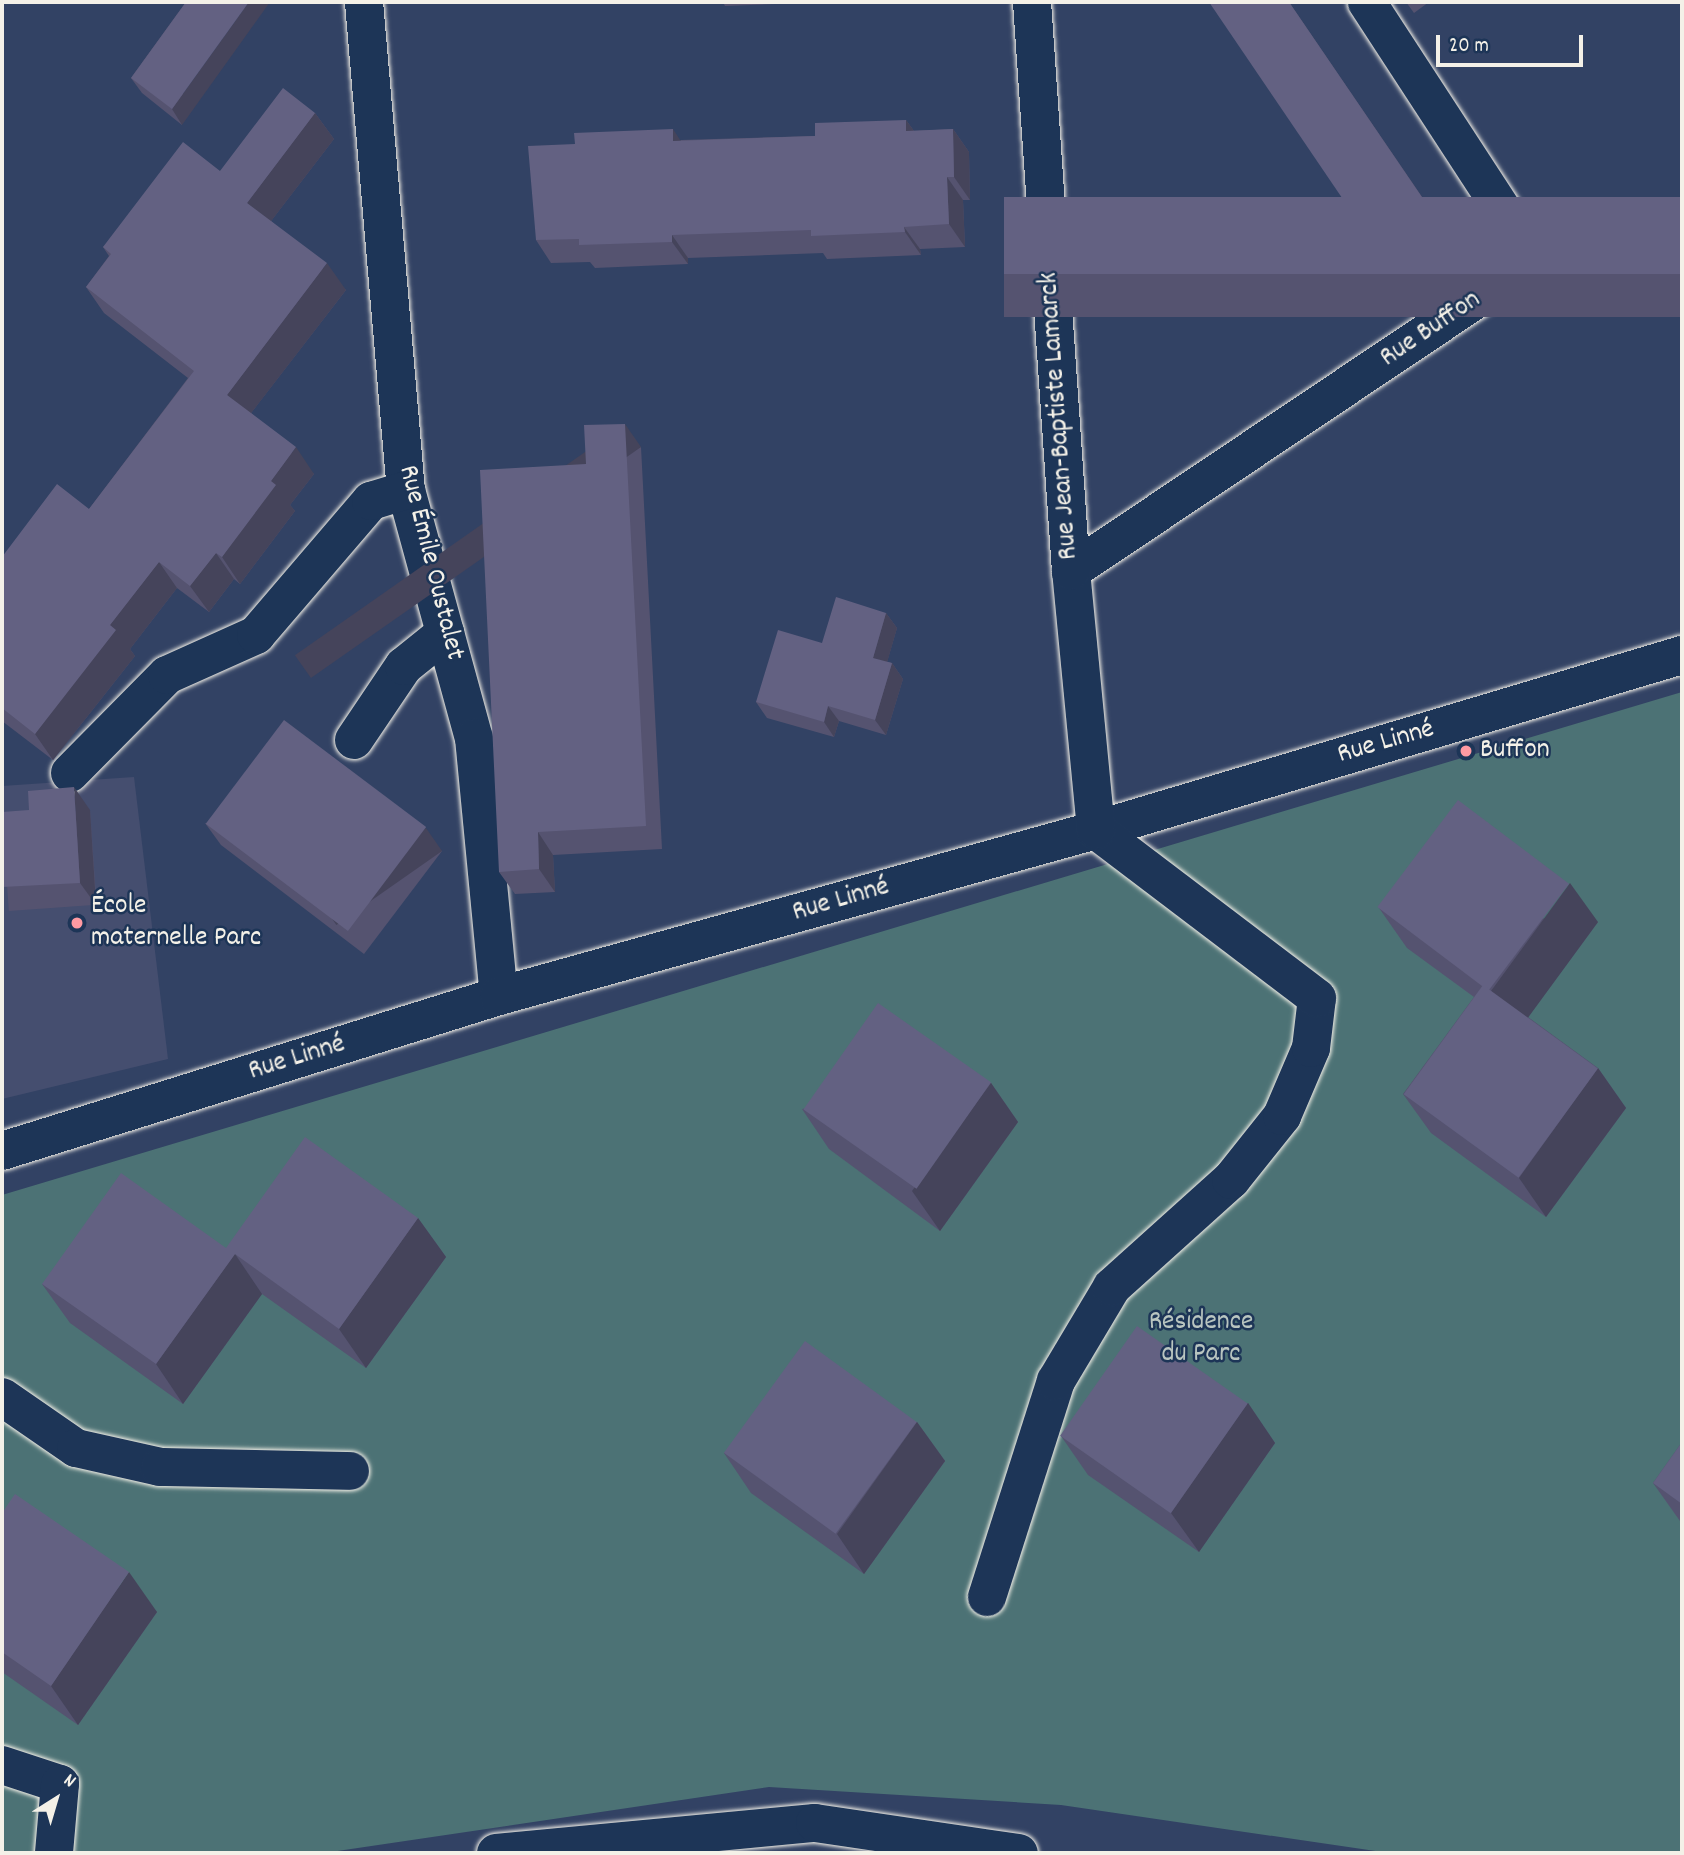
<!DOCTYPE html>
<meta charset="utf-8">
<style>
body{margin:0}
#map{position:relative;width:1684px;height:1855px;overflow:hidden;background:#324264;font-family:Dekko,sans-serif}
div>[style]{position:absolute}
.built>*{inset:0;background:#454e6f}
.green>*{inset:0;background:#4c7275}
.roads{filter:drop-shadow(0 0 2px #f4f1e8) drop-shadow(0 0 2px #f4f1e8)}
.minor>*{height:38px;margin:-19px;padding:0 19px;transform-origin:19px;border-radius:19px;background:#1d3557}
.wall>*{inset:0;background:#555370;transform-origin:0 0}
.shaded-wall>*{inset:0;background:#45445b;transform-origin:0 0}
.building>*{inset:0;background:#636182;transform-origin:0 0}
.dots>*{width:19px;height:19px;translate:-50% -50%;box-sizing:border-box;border:4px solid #1d3557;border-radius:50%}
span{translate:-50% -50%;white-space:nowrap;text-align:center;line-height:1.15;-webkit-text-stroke:5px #1d3557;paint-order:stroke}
.street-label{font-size:28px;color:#f4f1e8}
.poi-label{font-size:28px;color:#f4f1e8}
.left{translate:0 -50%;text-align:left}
.park-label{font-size:28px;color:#b9c5c0}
.frame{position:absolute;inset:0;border:4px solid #f4f1e8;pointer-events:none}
.north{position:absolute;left:21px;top:1764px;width:70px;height:70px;-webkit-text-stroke:5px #1d3557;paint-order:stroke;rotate:37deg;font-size:19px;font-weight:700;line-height:28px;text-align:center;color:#f4f1e8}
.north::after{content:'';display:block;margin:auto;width:24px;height:32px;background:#f4f1e8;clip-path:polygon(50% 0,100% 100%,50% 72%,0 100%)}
.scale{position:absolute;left:1436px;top:35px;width:147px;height:32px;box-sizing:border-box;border:4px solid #f4f1e8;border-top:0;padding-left:9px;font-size:21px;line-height:24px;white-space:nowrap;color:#f4f1e8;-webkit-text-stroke:5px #1d3557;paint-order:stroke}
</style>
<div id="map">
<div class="built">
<i style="clip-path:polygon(134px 777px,168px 1059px,2px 1099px,2px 786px)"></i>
</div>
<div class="green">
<i style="clip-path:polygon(1682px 692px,1682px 1853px,1389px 1853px,1061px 1805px,769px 1787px,324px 1853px,2px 1853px,2px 1195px)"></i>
</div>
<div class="roads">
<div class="minor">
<i style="left:364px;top:2px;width:490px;rotate:85.1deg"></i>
<i style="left:406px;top:490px;width:257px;rotate:74.7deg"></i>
<i style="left:474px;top:738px;width:259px;rotate:84.5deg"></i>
<i style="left:1071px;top:571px;width:559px;rotate:-33.83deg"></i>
<i style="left:1535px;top:260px;width:308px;rotate:-123.1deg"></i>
<i style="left:354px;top:740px;width:89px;rotate:-56deg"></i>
<i style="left:404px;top:666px;width:53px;rotate:-38.8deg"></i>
<i style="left:70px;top:773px;width:138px;rotate:-45.3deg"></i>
<i style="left:167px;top:675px;width:98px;rotate:-24.2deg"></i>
<i style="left:256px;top:635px;width:177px;rotate:-49.4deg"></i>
<i style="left:371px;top:501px;width:37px;rotate:-17deg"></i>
<i style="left:2px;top:1151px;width:521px;rotate:-17.32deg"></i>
<i style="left:499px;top:996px;width:620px;rotate:-15.54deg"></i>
<i style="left:1096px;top:830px;width:612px;rotate:-16.63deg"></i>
<i style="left:2px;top:1397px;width:90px;rotate:34.6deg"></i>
<i style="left:76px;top:1448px;width:86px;rotate:12.7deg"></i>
<i style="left:160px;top:1467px;width:190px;rotate:1.2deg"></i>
<i style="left:987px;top:1597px;width:227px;rotate:-72.3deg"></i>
<i style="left:1056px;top:1381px;width:109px;rotate:-59.2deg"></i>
<i style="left:1112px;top:1287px;width:160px;rotate:-42deg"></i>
<i style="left:1231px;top:1180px;width:82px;rotate:-51.4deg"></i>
<i style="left:1282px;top:1116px;width:74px;rotate:-66.9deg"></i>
<i style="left:1311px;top:1048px;width:50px;rotate:-83.2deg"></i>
<i style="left:1317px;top:998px;width:278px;rotate:-142.8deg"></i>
<i style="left:1096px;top:830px;width:260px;rotate:-95.5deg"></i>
<i style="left:1071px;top:571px;width:570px;rotate:-93.92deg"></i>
<i style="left:2px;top:1765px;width:61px;rotate:18.1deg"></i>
<i style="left:60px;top:1784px;width:69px;rotate:95deg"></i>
<i style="left:496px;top:1853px;width:320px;rotate:-5.4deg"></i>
<i style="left:815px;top:1823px;width:206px;rotate:8.4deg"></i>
</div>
</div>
<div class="wall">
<i style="clip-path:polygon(186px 2px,182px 125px,142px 93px,131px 78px)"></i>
<i style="clip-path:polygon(723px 2px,827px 2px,725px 6px)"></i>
<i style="clip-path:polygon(1289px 2px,1446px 232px,1390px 268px,1374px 245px)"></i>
<i style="clip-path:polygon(1406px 2px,1429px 2px,1414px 13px)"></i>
<i style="clip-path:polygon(315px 113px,334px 139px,271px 221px,346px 290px,251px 413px,314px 474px,290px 505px,295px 511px,240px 584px,234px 579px,209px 612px,177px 588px,130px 649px,135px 656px,53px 760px,2px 721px,2px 557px,89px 509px,188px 378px,104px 313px,86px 287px,109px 256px,103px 247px,220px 171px)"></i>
<i style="clip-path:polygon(906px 120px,914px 131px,953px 129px,969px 152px,970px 200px,963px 200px,965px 247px,920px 249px,921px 255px,827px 259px,823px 253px,688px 258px,688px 264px,595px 268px,590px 262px,551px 263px,536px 240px,681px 140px,815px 136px)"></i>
<i style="left:1682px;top:197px;width:120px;height:678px;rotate:90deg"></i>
<i style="clip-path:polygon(641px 447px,662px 849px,553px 855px,555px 892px,515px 894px,499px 872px,586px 464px)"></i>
<i style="clip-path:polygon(886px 613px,897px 628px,887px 662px,892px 663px,903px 679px,886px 735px,839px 721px,834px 737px,767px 718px,756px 702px,822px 643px)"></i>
<i style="left:90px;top:810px;width:95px;height:88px;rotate:86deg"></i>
<i style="clip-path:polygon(205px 823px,442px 851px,364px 954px,221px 845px)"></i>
<i style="clip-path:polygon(1379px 908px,1598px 922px,1528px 1017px,1598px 1068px,1626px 1108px,1546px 1217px,1431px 1133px,1403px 1094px,1474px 997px,1407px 948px)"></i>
<i style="clip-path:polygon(991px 1083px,1018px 1122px,940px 1231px,829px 1149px,802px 1109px)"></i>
<i style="clip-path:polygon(418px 1218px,446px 1257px,366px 1368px,262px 1294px,183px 1404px,70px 1323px,42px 1284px,226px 1248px)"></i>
<i style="clip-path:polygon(1248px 1403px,1275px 1443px,1199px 1552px,1088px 1475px,1061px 1436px)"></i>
<i style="clip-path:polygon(917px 1422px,945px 1461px,864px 1574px,751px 1493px,724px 1453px)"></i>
<i style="clip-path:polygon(1682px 1442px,1682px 1523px,1680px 1521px,1653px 1483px)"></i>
<i style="clip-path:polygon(2px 1513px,157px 1612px,78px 1725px,2px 1672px)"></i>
</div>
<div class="shaded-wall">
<i style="clip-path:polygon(249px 2px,270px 2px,182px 125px,172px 109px)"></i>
<i style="clip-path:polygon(315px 113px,334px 139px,265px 229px,247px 203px)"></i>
<i style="clip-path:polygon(906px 120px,922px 142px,906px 131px)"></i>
<i style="clip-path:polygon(673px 129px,688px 152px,673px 141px)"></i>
<i style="clip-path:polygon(953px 129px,969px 152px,970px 200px,954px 177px)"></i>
<i style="clip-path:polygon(947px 177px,963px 200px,965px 247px,949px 224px)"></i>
<i style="clip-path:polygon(904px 227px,920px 249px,921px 255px,905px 232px)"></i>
<i style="clip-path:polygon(672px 235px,688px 258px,688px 264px,672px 242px)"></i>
<i style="clip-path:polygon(327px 263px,346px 290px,245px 421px,227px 395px)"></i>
<i style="left:625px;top:424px;width:28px;height:403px;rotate:55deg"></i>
<i style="clip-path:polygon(296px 447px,314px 474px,290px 505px,295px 511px,240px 584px,222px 557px,271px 481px)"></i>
<i style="clip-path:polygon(216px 553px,234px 579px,209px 612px,190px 586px)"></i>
<i style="clip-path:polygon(159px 562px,177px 588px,130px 649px,135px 656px,53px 760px,35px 734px,110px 625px)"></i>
<i style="clip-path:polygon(886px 613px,897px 628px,884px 673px,873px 658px)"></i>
<i style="clip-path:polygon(892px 663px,903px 679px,886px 735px,875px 720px)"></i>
<i style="clip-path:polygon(828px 706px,839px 721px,834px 737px,824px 722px)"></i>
<i style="clip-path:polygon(74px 787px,90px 810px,96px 905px,80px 883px)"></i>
<i style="left:426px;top:828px;width:28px;height:129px;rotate:55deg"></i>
<i style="clip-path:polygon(538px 832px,553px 855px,555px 892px,539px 869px)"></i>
<i style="clip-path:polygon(1570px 883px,1598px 922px,1519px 1030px,1491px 991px)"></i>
<i style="clip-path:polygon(1598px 1068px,1626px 1108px,1546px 1217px,1519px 1178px)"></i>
<i style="clip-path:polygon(991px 1083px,1018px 1122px,940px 1231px,912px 1191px)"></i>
<i style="clip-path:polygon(418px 1218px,446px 1257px,366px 1368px,339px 1329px)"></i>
<i style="clip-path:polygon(235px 1254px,262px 1294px,183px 1404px,156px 1364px)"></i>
<i style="clip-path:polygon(1248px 1403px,1275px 1443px,1199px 1552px,1171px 1513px)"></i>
<i style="clip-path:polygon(917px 1422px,945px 1461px,864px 1574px,837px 1534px)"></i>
<i style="clip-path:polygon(129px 1572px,157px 1612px,78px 1725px,51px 1686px)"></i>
</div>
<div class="building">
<i style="clip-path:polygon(186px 2px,249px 2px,172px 109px,131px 78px)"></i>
<i style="clip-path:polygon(1209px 2px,1289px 2px,1430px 209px,1374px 245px)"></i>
<i style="clip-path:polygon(283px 88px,315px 113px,247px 203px,327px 263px,227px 395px,296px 447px,271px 481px,276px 485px,222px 557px,216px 553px,190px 586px,159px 562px,110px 625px,116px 630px,35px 734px,2px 708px,2px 557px,57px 484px,89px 509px,194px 371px,86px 287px,111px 254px,103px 247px,183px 142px,220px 171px)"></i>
<i style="clip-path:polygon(906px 120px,906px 131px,953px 129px,954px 177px,947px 177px,949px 224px,904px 227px,905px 232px,811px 236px,811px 230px,672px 235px,672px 242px,579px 245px,579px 239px,536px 240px,528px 146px,575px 144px,574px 133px,673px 129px,673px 141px,815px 136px,815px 123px)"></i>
<i style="left:1682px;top:197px;width:77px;height:678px;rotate:90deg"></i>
<i style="clip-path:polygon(625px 424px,646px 826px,538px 832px,539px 869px,499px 872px,480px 470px,586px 464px,584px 425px)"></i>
<i style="clip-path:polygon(836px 597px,886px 613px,873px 658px,892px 663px,875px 720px,828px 706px,824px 722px,756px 702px,778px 630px,822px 643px)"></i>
<i style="left:284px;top:720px;width:178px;height:130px;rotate:37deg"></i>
<i style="clip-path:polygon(74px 787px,80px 883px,2px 887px,2px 812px,29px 810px,28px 791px)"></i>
<i style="left:1458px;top:800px;width:139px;height:134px;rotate:37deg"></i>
<i style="left:1483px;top:985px;width:142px;height:135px;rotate:36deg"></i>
<i style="left:878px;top:1003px;width:138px;height:130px;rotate:35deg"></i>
<i style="clip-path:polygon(305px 1137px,418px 1218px,339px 1329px,235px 1254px,156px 1364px,42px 1284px,121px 1173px,226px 1248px)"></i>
<i style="left:1137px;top:1326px;width:135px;height:134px;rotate:35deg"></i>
<i style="left:805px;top:1341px;width:138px;height:138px;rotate:36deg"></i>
<i style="clip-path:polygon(1682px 1442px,1682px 1504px,1653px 1483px)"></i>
<i style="clip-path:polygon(15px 1494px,129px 1572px,51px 1686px,2px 1652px,2px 1513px)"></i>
</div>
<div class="dots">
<i style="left:1466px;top:751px;background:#ff9aa2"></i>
<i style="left:77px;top:923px;background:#ff9aa2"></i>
</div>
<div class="street-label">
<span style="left:1431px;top:330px;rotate:-34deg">Rue Buffon</span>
<span style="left:1060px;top:416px;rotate:-94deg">Rue Jean-Baptiste Lamarck</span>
<span style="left:430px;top:563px;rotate:76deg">Rue Émile Oustalet</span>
<span style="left:1386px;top:743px;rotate:-16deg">Rue Linné</span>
<span style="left:841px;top:901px;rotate:-16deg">Rue Linné</span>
<span style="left:297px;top:1059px;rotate:-17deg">Rue Linné</span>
</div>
<div class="poi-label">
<span class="left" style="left:1480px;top:751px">Buffon</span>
<span class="left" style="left:91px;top:923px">École<br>maternelle Parc</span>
</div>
<div class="park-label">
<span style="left:1201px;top:1339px">Résidence<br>du Parc</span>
</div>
<div class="frame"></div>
<div class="north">N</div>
<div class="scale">20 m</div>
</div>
